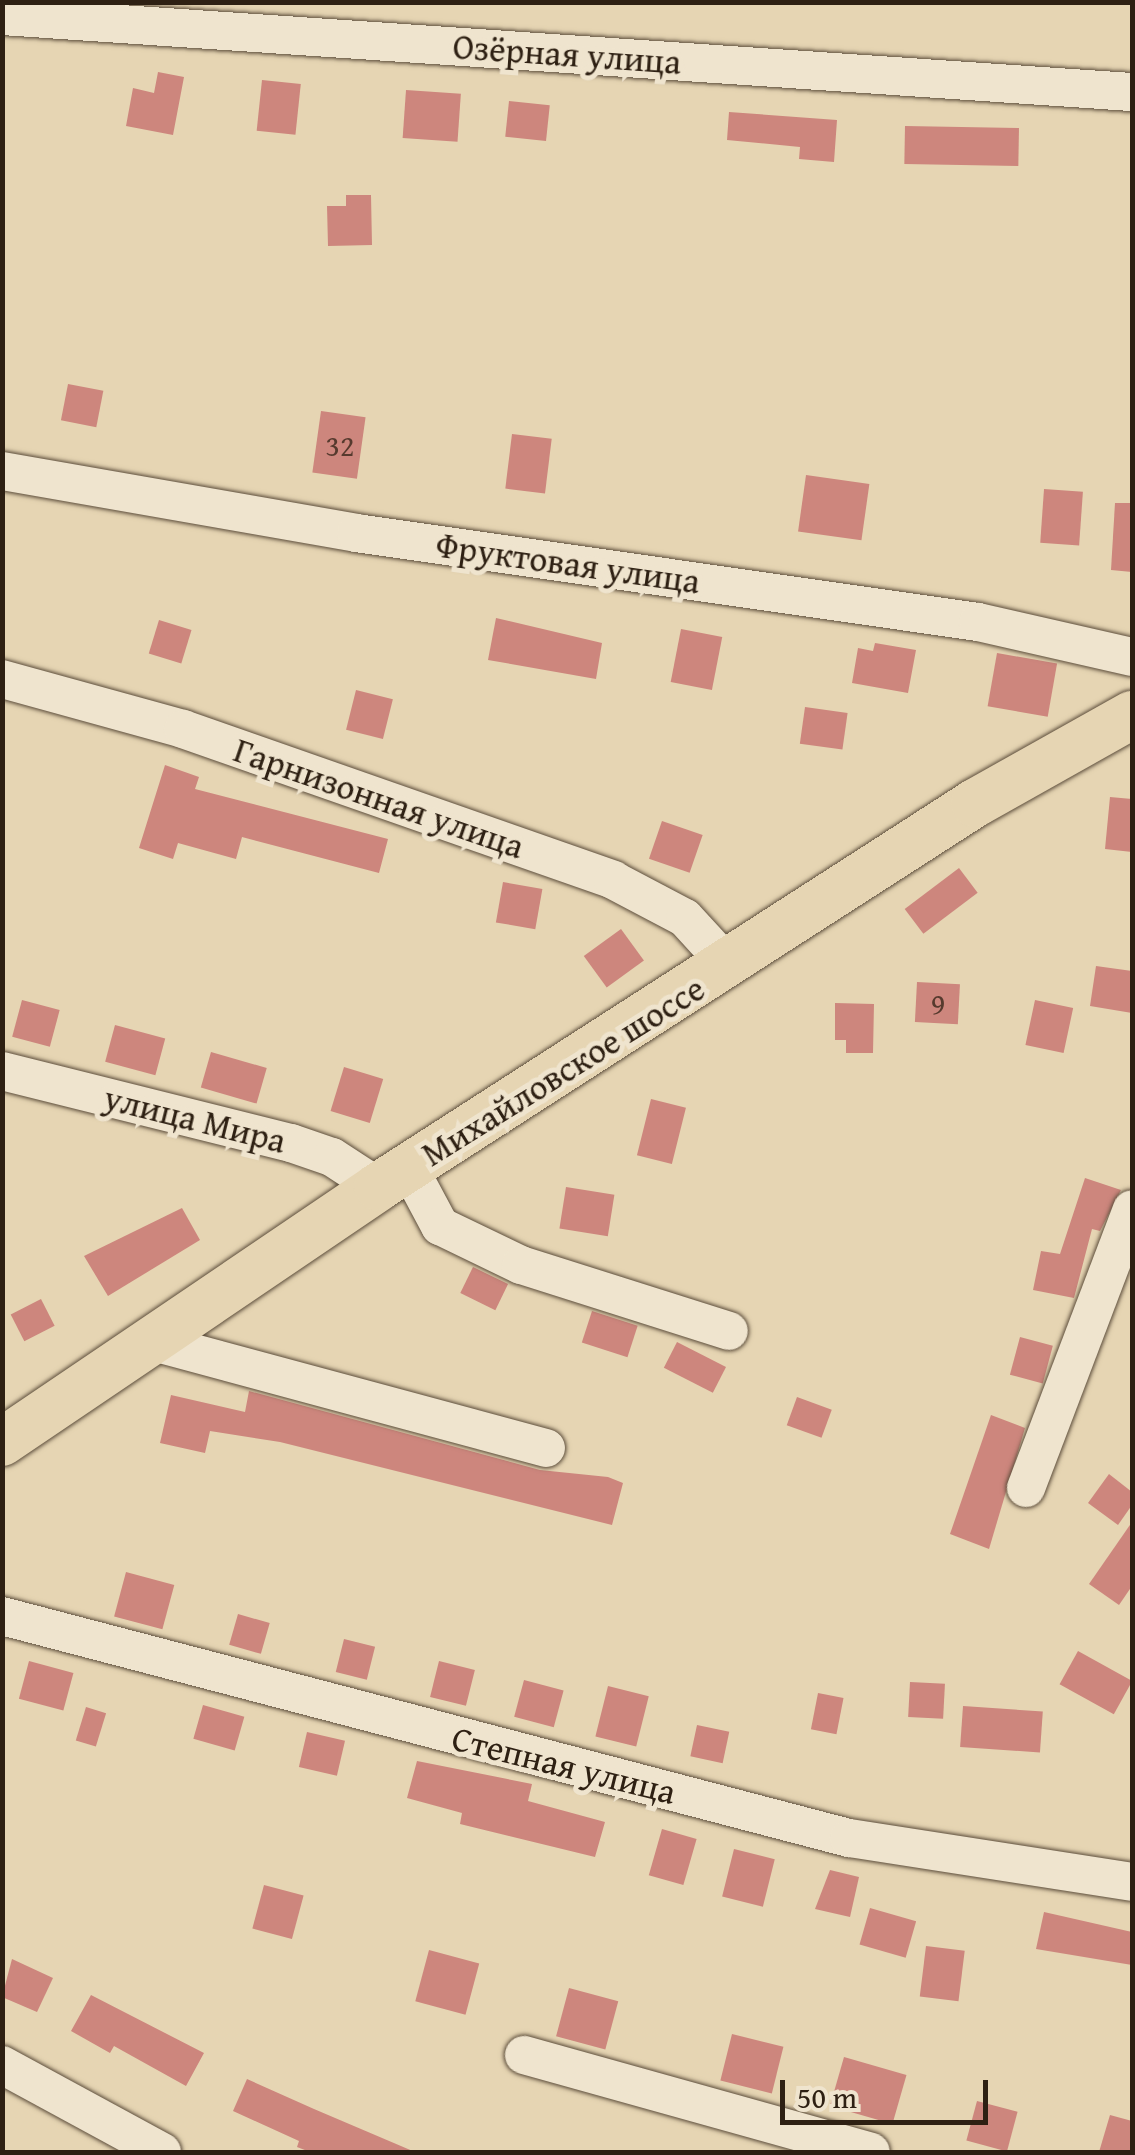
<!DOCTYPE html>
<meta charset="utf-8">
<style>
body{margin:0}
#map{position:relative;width:1135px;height:2155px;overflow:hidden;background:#e6d5b3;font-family:"Gentium Book Plus",serif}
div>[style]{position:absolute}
.building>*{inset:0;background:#cd867d;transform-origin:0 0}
.roads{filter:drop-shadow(0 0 2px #5c4d3b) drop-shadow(0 0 2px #5c4d3b)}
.minor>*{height:38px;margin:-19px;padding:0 19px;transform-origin:19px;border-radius:19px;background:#efe4ce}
.major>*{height:48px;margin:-24px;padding:0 24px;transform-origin:24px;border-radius:24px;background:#e6d5b3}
span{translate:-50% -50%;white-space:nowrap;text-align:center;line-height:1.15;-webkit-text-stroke:10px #efe4ce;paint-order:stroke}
.number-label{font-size:30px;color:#563a2e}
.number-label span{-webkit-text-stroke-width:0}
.street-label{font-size:35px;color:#2e2013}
.frame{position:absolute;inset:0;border:5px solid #2e2013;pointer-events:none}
.scale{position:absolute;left:780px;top:2080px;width:208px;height:45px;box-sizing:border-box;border:5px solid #2e2013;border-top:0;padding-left:12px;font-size:30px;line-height:35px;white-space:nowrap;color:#2e2013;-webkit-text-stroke:8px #efe4ce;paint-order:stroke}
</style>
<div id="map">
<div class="building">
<i style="clip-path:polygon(158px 72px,184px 77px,173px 135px,126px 126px,133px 88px,154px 93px)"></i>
<i style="left:262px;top:80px;width:39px;height:51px;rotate:6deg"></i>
<i style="left:406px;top:90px;width:55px;height:48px;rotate:4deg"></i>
<i style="left:509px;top:101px;width:41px;height:36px;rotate:6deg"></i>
<i style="clip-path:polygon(729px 112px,837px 120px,834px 162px,799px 159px,800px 147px,727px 140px)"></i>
<i style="left:905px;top:126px;width:114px;height:38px;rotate:1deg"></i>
<i style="clip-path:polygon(346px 195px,371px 195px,372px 245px,328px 246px,327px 206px,346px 206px)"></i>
<i style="left:68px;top:384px;width:36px;height:37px;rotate:11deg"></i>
<i style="left:321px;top:411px;width:45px;height:62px;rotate:8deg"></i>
<i style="left:512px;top:434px;width:40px;height:55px;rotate:7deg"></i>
<i style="left:806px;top:475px;width:64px;height:57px;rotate:8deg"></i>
<i style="left:1044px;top:489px;width:39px;height:54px;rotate:4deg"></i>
<i style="clip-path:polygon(1115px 503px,1132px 503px,1132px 572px,1111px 570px)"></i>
<i style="clip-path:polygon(496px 618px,602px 643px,596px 679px,488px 660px)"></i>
<i style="left:159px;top:620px;width:34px;height:35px;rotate:17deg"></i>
<i style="left:681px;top:629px;width:42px;height:54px;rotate:11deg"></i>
<i style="clip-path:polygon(875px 643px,916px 650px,908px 693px,852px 683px,858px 648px,873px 651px)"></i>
<i style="left:997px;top:653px;width:61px;height:54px;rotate:10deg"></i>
<i style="left:356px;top:690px;width:38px;height:41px;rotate:14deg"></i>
<i style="left:805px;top:707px;width:43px;height:37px;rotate:8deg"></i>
<i style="clip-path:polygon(165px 765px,199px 777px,195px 789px,388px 839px,379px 873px,242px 837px,236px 859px,178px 843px,173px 859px,139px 848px)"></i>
<i style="clip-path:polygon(1110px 797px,1132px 799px,1132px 852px,1105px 849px)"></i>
<i style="left:662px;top:821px;width:43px;height:40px;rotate:19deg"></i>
<i style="left:959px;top:868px;width:31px;height:68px;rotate:53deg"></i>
<i style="left:503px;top:882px;width:40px;height:41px;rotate:10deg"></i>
<i style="left:621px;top:929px;width:39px;height:46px;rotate:54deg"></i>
<i style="clip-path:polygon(1096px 966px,1132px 971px,1132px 1013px,1090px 1006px)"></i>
<i style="left:917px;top:982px;width:43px;height:40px;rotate:3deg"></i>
<i style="left:22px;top:1000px;width:39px;height:38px;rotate:15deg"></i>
<i style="left:1035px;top:1000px;width:39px;height:46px;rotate:12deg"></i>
<i style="clip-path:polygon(835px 1003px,874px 1004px,873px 1053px,846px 1053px,846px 1040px,835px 1040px)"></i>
<i style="left:115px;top:1025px;width:52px;height:38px;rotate:15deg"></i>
<i style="left:211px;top:1052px;width:58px;height:37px;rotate:16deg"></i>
<i style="left:344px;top:1067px;width:41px;height:46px;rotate:17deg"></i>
<i style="left:651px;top:1099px;width:36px;height:58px;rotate:14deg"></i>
<i style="clip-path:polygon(1085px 1178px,1121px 1190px,1100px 1231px,1092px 1229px,1074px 1298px,1033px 1290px,1041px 1251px,1060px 1254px)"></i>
<i style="left:566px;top:1187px;width:49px;height:42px;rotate:9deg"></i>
<i style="clip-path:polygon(182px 1208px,200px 1240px,108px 1296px,84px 1256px)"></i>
<i style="left:473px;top:1267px;width:39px;height:29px;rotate:26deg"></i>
<i style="left:41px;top:1299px;width:30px;height:34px;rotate:63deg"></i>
<i style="left:592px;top:1311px;width:48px;height:33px;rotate:18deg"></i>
<i style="left:1020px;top:1337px;width:34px;height:39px;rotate:15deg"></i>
<i style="left:677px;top:1342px;width:55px;height:29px;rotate:27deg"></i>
<i style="clip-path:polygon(249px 1391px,540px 1470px,608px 1477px,623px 1483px,612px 1525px,280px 1442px,210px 1431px,205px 1453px,160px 1443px,171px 1395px,245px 1412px)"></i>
<i style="left:797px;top:1397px;width:37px;height:30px;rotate:20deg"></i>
<i style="clip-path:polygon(991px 1415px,1025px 1428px,989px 1549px,950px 1534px)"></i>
<i style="clip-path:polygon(1109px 1474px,1132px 1492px,1132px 1505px,1118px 1525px,1088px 1503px)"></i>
<i style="clip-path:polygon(1132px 1522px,1132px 1586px,1119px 1605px,1089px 1584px)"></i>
<i style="left:126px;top:1572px;width:50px;height:46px;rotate:15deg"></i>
<i style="left:238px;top:1614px;width:33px;height:32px;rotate:16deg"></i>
<i style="left:344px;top:1639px;width:32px;height:34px;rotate:14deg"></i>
<i style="left:1078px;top:1651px;width:62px;height:38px;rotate:29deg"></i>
<i style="left:29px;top:1661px;width:46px;height:39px;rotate:15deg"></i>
<i style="left:439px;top:1661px;width:37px;height:37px;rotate:14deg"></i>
<i style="left:524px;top:1680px;width:41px;height:38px;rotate:15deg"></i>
<i style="left:910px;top:1682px;width:35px;height:35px;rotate:3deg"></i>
<i style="left:608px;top:1686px;width:42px;height:52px;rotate:14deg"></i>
<i style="left:818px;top:1693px;width:26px;height:37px;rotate:11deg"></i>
<i style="left:203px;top:1705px;width:43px;height:35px;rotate:16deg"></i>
<i style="left:963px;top:1706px;width:80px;height:41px;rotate:4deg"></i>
<i style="left:86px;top:1707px;width:21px;height:35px;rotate:17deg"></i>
<i style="left:697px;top:1725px;width:33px;height:32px;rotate:12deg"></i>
<i style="left:307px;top:1732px;width:39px;height:36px;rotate:13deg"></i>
<i style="clip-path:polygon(417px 1761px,532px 1784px,528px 1801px,605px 1822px,595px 1857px,460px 1824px,462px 1813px,407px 1798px)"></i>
<i style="left:662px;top:1829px;width:36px;height:48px;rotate:16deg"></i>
<i style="left:734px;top:1849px;width:42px;height:49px;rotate:14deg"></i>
<i style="clip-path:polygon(830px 1870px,859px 1877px,850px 1917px,815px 1909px)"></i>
<i style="left:264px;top:1885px;width:41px;height:45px;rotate:15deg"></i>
<i style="left:870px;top:1908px;width:48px;height:38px;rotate:16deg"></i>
<i style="clip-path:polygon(1044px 1912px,1132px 1932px,1132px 1965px,1036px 1949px)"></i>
<i style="left:926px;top:1946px;width:39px;height:51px;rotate:7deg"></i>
<i style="left:429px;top:1950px;width:52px;height:53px;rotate:15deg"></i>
<i style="clip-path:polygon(12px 1959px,53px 1978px,37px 2012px,2px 1997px)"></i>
<i style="left:569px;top:1988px;width:51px;height:50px;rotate:15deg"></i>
<i style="clip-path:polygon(91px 1995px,204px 2053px,186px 2086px,114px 2046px,110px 2053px,71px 2031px)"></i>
<i style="left:732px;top:2034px;width:53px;height:48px;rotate:14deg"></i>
<i style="left:844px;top:2057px;width:65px;height:51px;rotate:16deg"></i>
<i style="clip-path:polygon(247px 2079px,314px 2109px,415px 2152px,310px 2152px,297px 2147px,299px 2141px,233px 2111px)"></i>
<i style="left:977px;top:2101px;width:42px;height:41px;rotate:15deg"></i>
<i style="clip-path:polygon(1110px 2115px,1132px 2121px,1132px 2152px,1099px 2152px)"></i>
</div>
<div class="roads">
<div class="minor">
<i style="left:2px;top:16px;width:1133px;rotate:3.85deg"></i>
<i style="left:2px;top:471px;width:359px;rotate:9.9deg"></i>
<i style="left:356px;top:533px;width:628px;rotate:8.14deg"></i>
<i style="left:978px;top:622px;width:158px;rotate:12.8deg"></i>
<i style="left:2px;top:679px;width:188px;rotate:15.4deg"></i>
<i style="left:183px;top:729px;width:456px;rotate:19.3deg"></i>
<i style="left:613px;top:880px;width:81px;rotate:27.8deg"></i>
<i style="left:685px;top:918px;width:65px;rotate:47.5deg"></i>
<i style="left:2px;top:1071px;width:298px;rotate:14deg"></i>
<i style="left:291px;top:1143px;width:43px;rotate:18.9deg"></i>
<i style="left:332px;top:1157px;width:55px;rotate:33.1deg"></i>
<i style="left:409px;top:1168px;width:66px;rotate:61.9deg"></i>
<i style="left:440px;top:1226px;width:90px;rotate:25.7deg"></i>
<i style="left:521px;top:1265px;width:218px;rotate:17.6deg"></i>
<i style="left:153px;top:1342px;width:407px;rotate:15.1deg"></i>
<i style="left:1026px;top:1488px;width:298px;rotate:-69.2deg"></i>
<i style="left:2px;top:1616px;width:876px;rotate:14.69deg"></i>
<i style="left:849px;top:1838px;width:286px;rotate:8.8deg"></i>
<i style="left:524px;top:2055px;width:360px;rotate:15.6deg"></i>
<i style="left:2px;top:2065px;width:182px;rotate:28.5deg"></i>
</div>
<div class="major">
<i style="left:2px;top:1442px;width:454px;rotate:-34.1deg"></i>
<i style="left:378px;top:1187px;width:710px;rotate:-32.75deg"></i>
<i style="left:975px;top:803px;width:180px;rotate:-29.3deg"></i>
</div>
</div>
<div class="number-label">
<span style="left:340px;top:445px">32</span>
<span style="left:938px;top:1003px">9</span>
</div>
<div class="street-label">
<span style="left:567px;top:54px;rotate:4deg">Озёрная улица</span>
<span style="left:568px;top:563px;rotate:8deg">Фруктовая улица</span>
<span style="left:379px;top:798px;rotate:19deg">Гарнизонная улица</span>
<span style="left:563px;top:1071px;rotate:-32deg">Михайловское шоссе</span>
<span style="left:195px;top:1119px;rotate:14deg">улица Мира</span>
<span style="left:564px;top:1765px;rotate:14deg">Степная улица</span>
</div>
<div class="frame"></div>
<div class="scale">50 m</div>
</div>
